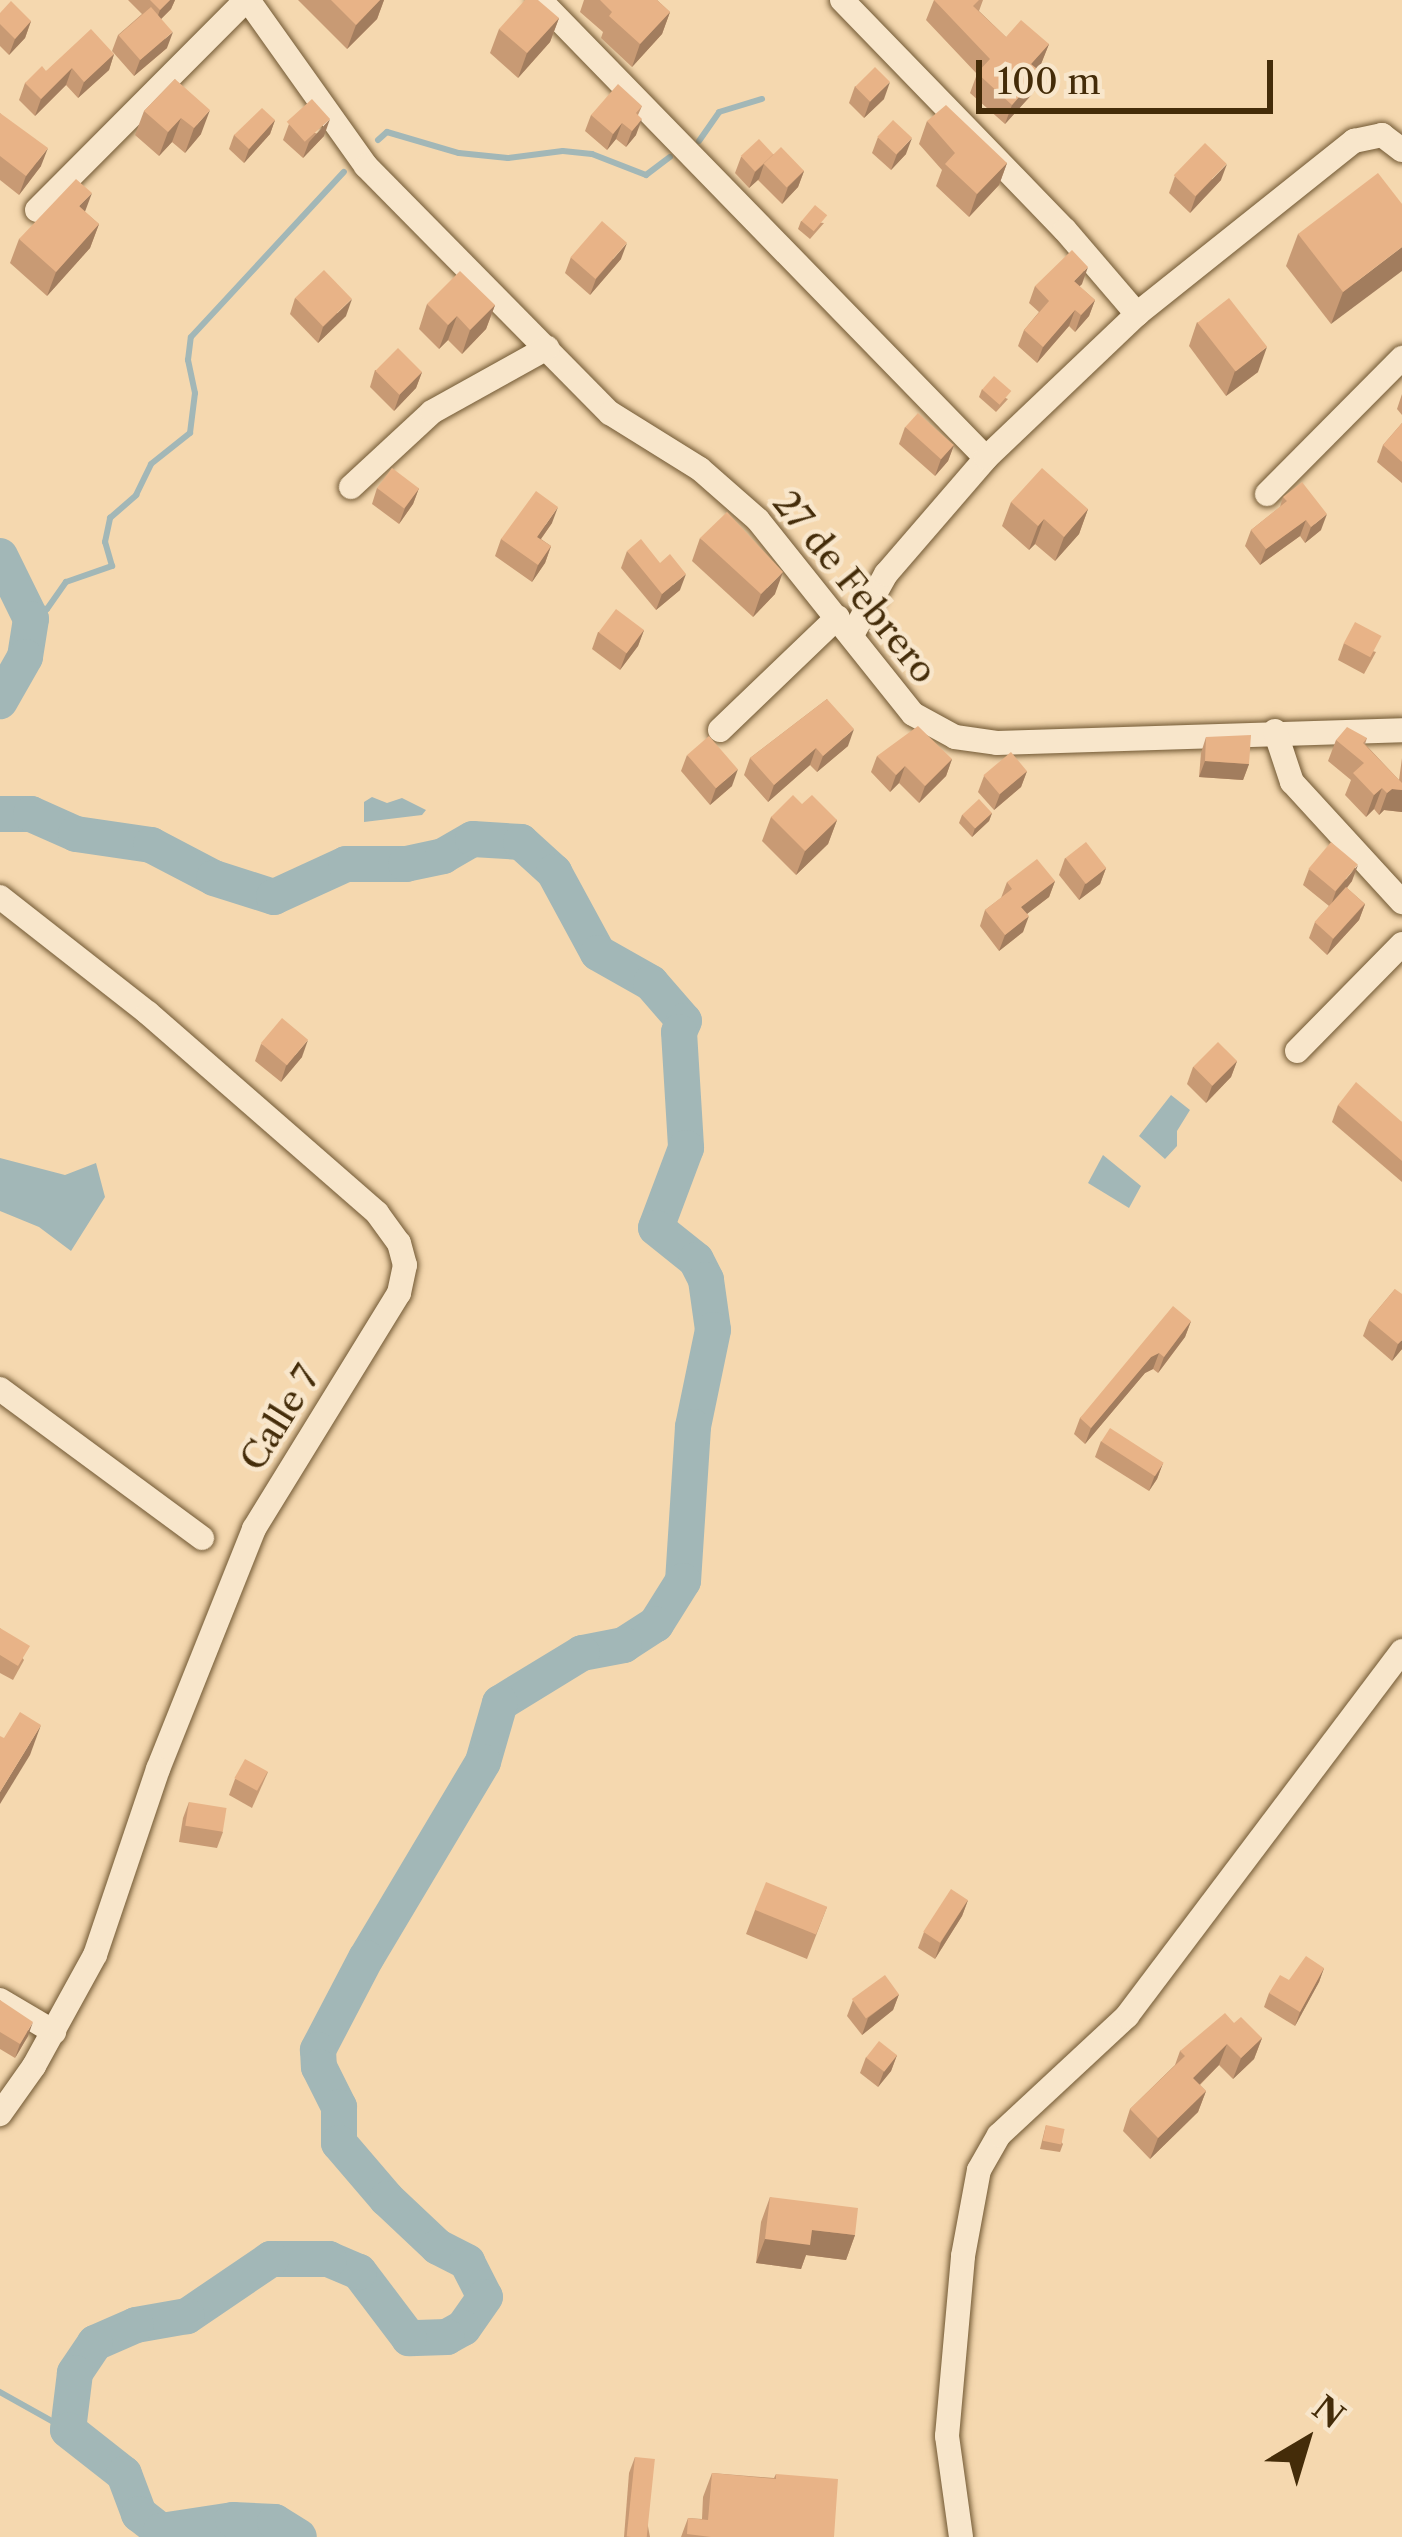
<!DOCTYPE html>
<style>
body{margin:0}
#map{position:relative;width:1402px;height:2537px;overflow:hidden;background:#f5d8af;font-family:"Libre Caslon Text",serif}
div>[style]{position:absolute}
.water>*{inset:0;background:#a2b7b7}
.stream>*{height:6px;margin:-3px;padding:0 3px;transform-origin:3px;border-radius:3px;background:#a2b7b7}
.river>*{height:36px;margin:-18px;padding:0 18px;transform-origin:18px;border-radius:18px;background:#a2b7b7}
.roads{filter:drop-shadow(0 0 3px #705732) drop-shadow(0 0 3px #705732)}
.minor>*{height:24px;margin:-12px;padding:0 12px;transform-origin:12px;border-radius:12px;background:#f8e6cb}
.wall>*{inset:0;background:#c89a74}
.shaded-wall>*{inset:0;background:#a27d5e}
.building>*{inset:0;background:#e8b387;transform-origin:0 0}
span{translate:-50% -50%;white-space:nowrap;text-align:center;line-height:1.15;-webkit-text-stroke:9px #f8e6cb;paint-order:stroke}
.street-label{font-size:36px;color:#442c09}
.north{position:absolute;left:1246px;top:2381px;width:120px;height:120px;-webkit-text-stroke:9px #f8e6cb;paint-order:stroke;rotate:38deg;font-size:33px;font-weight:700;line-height:48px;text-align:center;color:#442c09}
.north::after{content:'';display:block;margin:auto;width:42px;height:54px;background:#442c09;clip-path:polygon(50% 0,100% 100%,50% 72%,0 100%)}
.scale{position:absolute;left:976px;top:60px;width:297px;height:54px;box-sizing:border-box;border:6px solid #442c09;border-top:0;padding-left:15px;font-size:36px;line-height:42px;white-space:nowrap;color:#442c09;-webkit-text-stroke:9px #f8e6cb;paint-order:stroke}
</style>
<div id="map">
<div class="water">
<i style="clip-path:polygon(372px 797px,387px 803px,402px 798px,426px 810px,422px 815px,364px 822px,364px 802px)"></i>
<i style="clip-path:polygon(1171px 1095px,1190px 1110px,1177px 1131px,1177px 1146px,1165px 1159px,1139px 1136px)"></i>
<i style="clip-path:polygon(1103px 1155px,1141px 1186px,1129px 1208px,1088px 1183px)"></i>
<i style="clip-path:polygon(0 1158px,65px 1175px,96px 1163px,105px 1197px,71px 1251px,39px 1227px,0 1211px)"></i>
</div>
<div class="stream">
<i style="left:378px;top:140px;width:12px;rotate:-42deg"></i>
<i style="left:387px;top:132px;width:75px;rotate:16.3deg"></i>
<i style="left:459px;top:153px;width:49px;rotate:5.8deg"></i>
<i style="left:508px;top:158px;width:55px;rotate:-7.3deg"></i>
<i style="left:563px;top:151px;width:29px;rotate:6deg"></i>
<i style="left:592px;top:154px;width:58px;rotate:21.3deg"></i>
<i style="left:646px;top:175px;width:30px;rotate:-37deg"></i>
<i style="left:699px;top:141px;width:35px;rotate:-55deg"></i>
<i style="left:719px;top:112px;width:45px;rotate:-16.8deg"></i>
<i style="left:28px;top:607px;width:19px;rotate:6deg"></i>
<i style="left:47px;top:609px;width:33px;rotate:-55deg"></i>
<i style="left:66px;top:582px;width:49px;rotate:-19.2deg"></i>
<i style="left:112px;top:566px;width:25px;rotate:-106deg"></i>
<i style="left:105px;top:542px;width:25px;rotate:-78deg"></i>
<i style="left:110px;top:518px;width:35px;rotate:-41deg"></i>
<i style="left:136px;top:495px;width:34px;rotate:-64deg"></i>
<i style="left:151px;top:464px;width:50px;rotate:-38.5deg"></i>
<i style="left:190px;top:433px;width:40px;rotate:-82.9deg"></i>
<i style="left:195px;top:393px;width:34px;rotate:-102deg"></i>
<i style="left:188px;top:360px;width:23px;rotate:-83deg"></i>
<i style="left:191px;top:337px;width:225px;rotate:-47.2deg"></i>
<i style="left:0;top:2392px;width:78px;rotate:29.2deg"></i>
</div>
<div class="river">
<i style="left:0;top:556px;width:70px;rotate:63.8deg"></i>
<i style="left:31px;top:619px;width:38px;rotate:99deg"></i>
<i style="left:25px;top:657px;width:51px;rotate:119.6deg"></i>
<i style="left:0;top:814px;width:31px"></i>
<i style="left:31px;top:814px;width:49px;rotate:24deg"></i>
<i style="left:76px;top:834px;width:76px;rotate:8.3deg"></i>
<i style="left:151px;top:845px;width:71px;rotate:27.6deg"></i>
<i style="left:214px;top:878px;width:63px;rotate:17.6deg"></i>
<i style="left:274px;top:897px;width:79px;rotate:-24.6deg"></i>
<i style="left:346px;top:864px;width:60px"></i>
<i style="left:406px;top:864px;width:38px;rotate:-12deg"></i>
<i style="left:443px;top:856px;width:34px;rotate:-30deg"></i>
<i style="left:473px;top:839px;width:48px;rotate:3.6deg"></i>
<i style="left:521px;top:842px;width:45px;rotate:42.3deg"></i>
<i style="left:554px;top:872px;width:92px;rotate:61.5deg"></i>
<i style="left:598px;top:953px;width:61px;rotate:29.5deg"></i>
<i style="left:651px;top:983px;width:50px;rotate:49deg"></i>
<i style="left:684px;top:1021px;width:12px;rotate:114deg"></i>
<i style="left:679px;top:1032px;width:116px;rotate:86.5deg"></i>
<i style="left:686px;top:1148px;width:85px;rotate:110.6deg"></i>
<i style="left:656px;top:1228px;width:51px;rotate:38.7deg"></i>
<i style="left:696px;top:1260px;width:22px;rotate:63deg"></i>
<i style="left:706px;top:1280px;width:50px;rotate:82deg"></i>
<i style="left:713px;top:1330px;width:99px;rotate:101.7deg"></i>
<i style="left:693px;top:1427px;width:154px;rotate:93.7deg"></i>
<i style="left:683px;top:1581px;width:51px;rotate:122.1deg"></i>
<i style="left:656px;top:1624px;width:38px;rotate:147deg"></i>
<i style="left:624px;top:1645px;width:43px;rotate:169.2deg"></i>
<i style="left:582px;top:1653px;width:96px;rotate:148.6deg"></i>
<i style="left:500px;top:1703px;width:61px;rotate:106.1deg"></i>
<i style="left:483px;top:1762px;width:228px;rotate:120.8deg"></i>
<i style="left:366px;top:1958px;width:104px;rotate:117.6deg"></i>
<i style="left:318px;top:2050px;width:17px;rotate:87deg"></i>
<i style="left:319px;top:2067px;width:45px;rotate:63.4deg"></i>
<i style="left:339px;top:2107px;width:36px;rotate:90deg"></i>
<i style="left:339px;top:2143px;width:74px;rotate:49.4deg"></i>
<i style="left:387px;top:2199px;width:70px;rotate:43.3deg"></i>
<i style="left:438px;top:2247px;width:33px;rotate:27deg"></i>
<i style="left:467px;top:2262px;width:39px;rotate:63deg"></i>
<i style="left:485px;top:2297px;width:38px;rotate:125deg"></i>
<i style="left:463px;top:2328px;width:18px;rotate:151deg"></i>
<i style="left:447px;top:2337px;width:38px;rotate:178deg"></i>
<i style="left:409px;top:2338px;width:83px;rotate:-127.1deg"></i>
<i style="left:359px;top:2272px;width:33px;rotate:-157deg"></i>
<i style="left:329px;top:2259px;width:58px;rotate:180deg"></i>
<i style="left:271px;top:2259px;width:102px;rotate:145.8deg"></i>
<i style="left:187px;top:2316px;width:52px;rotate:170deg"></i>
<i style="left:136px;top:2325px;width:45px;rotate:156.3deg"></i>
<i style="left:95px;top:2343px;width:36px;rotate:124deg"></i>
<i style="left:75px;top:2373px;width:57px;rotate:97deg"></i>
<i style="left:68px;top:2430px;width:71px;rotate:38.2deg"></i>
<i style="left:124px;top:2474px;width:43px;rotate:69.4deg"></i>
<i style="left:139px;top:2514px;width:28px;rotate:38deg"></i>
<i style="left:161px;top:2531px;width:73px;rotate:-8.7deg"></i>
<i style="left:233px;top:2520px;width:42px;rotate:2.7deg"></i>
<i style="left:275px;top:2522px;width:28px;rotate:32deg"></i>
</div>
<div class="roads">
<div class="minor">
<i style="left:248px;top:0;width:204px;rotate:54.6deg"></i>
<i style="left:366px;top:166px;width:347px;rotate:45.4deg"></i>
<i style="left:610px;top:413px;width:106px;rotate:31.9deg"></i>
<i style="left:700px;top:469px;width:77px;rotate:41.3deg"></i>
<i style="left:758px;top:520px;width:248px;rotate:51.4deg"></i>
<i style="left:913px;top:714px;width:48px;rotate:28.7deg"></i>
<i style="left:955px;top:737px;width:42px;rotate:8.1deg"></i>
<i style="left:997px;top:743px;width:405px;rotate:-1.8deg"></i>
<i style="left:540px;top:0;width:639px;rotate:45.76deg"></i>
<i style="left:842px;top:0;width:320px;rotate:45.9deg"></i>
<i style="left:1065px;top:230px;width:111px;rotate:49.4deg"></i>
<i style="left:37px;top:210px;width:296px;rotate:-45.1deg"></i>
<i style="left:351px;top:487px;width:110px;rotate:-42.8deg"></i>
<i style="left:432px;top:412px;width:132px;rotate:-29.1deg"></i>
<i style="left:1267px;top:494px;width:192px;rotate:-45.2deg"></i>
<i style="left:852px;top:635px;width:70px;rotate:-60.9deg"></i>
<i style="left:886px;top:574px;width:153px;rotate:-49.2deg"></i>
<i style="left:986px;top:458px;width:209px;rotate:-43.6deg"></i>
<i style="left:1137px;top:314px;width:278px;rotate:-38.6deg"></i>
<i style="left:1354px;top:141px;width:29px;rotate:-12deg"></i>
<i style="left:1382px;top:135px;width:25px;rotate:37deg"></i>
<i style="left:720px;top:730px;width:163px;rotate:-43.8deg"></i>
<i style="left:1275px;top:731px;width:54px;rotate:71.6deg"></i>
<i style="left:1292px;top:782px;width:163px;rotate:47.5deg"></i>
<i style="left:0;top:897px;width:188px;rotate:38.1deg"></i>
<i style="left:148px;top:1013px;width:304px;rotate:41.1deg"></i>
<i style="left:377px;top:1213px;width:37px;rotate:54deg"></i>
<i style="left:399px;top:1243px;width:23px;rotate:75deg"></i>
<i style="left:405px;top:1265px;width:29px;rotate:102deg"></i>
<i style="left:399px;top:1293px;width:277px;rotate:121.6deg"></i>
<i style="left:254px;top:1529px;width:258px;rotate:111.8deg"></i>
<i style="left:158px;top:1769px;width:196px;rotate:108.7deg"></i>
<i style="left:95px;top:1955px;width:127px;rotate:118.8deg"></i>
<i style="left:34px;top:2066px;width:59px;rotate:125.3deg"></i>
<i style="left:1297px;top:1051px;width:150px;rotate:-45.5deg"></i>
<i style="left:0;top:1389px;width:251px;rotate:36.4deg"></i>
<i style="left:0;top:2000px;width:63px;rotate:30.7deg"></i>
<i style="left:961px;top:2537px;width:102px;rotate:-97.9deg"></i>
<i style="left:947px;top:2436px;width:181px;rotate:-84.9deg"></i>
<i style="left:963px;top:2256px;width:87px;rotate:-79.5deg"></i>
<i style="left:979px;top:2170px;width:40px;rotate:-60.3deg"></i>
<i style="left:999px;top:2135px;width:175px;rotate:-42.9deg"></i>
<i style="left:1127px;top:2016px;width:457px;rotate:-53deg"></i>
</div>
</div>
<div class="wall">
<i style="clip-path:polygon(128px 0,175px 0,171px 9px,161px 19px,167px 48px,134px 76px,112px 51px,118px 35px,142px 14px)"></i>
<i style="clip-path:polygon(298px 0,384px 0,377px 19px,347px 49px)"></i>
<i style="clip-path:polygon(584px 0,657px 0,670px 12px,662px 34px,632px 67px,601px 38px,603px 32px,580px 12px)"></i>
<i style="clip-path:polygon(934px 0,983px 0,979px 11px,1006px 37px,1049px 44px,1041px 64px,1037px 69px,1034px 92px,1005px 124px,970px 93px,977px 74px,926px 20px)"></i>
<i style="clip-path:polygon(0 13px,31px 21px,25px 38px,9px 55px,0 46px)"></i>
<i style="clip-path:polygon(559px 18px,550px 42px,518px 78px,490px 53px,499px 29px)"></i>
<i style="clip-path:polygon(114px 54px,109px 70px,78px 98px,66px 85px,35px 116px,19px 100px,25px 83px,46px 71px)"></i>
<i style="clip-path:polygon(175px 79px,201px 134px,185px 153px,172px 142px,159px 156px,135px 135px,144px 111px)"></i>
<i style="clip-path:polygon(855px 86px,884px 99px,864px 118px,849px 103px)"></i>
<i style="clip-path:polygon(642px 106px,638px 115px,636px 135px,626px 147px,616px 139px,607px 150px,585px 131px,591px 115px)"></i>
<i style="clip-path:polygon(0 113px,41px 166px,19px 195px,0 180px)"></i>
<i style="clip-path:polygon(275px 120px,270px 134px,244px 163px,229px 149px,234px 135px)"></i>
<i style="clip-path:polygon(927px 121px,1007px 163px,999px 185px,969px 217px,936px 186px,942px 170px,919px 144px)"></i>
<i style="clip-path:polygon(289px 124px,324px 136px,303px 158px,283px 140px)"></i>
<i style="clip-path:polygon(878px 137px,906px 154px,891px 170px,872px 153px)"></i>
<i style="clip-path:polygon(773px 154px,804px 171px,798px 187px,782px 204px,758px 180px,759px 179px,749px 188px,735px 173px,741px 157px)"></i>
<i style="clip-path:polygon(1175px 176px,1221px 180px,1190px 213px,1169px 193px)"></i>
<i style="clip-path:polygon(1402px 204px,1331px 324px,1286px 266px,1298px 234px)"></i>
<i style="clip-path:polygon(85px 212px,99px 224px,90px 248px,47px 296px,10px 263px,19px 239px)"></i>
<i style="clip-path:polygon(801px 221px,824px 223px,810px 239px,798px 229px)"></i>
<i style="clip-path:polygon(571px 257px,621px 259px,590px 295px,565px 273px)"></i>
<i style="clip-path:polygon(1082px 284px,1079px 286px,1095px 300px,1089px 316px,1075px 332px,1069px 326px,1037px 363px,1018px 346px,1024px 330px,1039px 312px,1029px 303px,1035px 286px)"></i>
<i style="clip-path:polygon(295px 298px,346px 316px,318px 343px,290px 314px)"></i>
<i style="clip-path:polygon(427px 304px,495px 305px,486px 329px,462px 354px,448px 340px,439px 349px,419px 329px)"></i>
<i style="clip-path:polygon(1197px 322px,1258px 372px,1226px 396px,1189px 346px)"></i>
<i style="clip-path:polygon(375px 370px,422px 372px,416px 388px,394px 411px,370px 387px)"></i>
<i style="clip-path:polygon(982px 389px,1008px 399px,996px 412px,979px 397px)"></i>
<i style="clip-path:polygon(1402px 394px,1402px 415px,1397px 409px)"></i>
<i style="clip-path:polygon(1402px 423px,1402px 483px,1377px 462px,1383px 445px)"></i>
<i style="clip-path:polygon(905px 427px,954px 445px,948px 461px,935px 476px,899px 444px)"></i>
<i style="clip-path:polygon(377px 488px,419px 488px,413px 504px,399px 524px,372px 504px)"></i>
<i style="clip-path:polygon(1283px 497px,1321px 530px,1305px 543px,1300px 536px,1260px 565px,1245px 546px,1251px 530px,1280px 507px)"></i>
<i style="clip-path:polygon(1011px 502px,1088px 509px,1079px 534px,1055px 561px,1035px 544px,1029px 550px,1002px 526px)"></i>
<i style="clip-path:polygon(552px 523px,541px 539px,551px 546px,545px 563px,532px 582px,495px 556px,501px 539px)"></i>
<i style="clip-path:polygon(700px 538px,775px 594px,753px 617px,692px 561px)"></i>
<i style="clip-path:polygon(627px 551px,680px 590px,656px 610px,621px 568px)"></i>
<i style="clip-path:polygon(644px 630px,638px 646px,620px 670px,592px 649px,598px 632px)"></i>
<i style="clip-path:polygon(1344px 643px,1376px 652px,1364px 674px,1338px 660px)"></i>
<i style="clip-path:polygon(827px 699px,848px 746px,817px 772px,810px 765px,768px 802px,744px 775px,750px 758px)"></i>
<i style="clip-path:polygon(1206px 737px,1249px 764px,1243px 780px,1199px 777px,1201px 753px)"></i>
<i style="clip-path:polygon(1367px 738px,1365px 744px,1399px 780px,1402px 758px,1402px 812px,1384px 810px,1379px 815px,1374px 809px,1366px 817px,1345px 795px,1351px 780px,1328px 761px,1336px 740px)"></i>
<i style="clip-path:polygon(687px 755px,732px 786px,710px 805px,681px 771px)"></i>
<i style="clip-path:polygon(877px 756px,952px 759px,946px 776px,919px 803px,899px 783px,890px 792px,871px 772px)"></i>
<i style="clip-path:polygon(1027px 771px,1021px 787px,994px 810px,978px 792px,984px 776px)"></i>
<i style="clip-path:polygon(802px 804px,837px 820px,828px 844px,796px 875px,762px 841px,771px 817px)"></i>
<i style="clip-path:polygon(992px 813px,989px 821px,972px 837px,959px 823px,962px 815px)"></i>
<i style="clip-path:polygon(1065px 858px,1106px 868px,1100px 884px,1079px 900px,1059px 875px)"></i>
<i style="clip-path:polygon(1309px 869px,1352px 881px,1347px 888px,1365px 904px,1359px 920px,1327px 955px,1309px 938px,1315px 922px,1329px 906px,1303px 885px)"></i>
<i style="clip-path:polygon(1055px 881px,1049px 897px,1027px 914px,1023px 932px,999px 951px,980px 926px,985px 910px,1001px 898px,1007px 882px)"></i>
<i style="clip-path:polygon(261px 1044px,302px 1057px,281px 1082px,255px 1061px)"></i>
<i style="clip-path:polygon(1237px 1061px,1231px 1077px,1206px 1103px,1187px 1084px,1193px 1067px)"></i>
<i style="clip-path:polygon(1338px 1105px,1402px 1122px,1402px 1182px,1332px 1122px)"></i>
<i style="clip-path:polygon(1395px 1289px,1402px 1349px,1392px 1361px,1363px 1336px,1369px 1320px)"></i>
<i style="clip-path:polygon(1191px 1321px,1185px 1337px,1158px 1373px,1153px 1369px,1145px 1373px,1085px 1444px,1074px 1434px,1080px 1418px)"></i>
<i style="clip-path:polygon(1101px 1441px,1163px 1463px,1157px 1479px,1149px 1491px,1095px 1457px)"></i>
<i style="clip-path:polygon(0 1628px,24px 1660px,13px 1680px,0 1673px)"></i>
<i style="clip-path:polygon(268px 1772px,252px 1808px,229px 1795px,235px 1779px)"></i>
<i style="clip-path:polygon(189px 1802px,223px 1832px,217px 1848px,179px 1842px,183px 1818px)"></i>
<i style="clip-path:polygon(968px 1900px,962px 1916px,935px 1959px,918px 1948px,924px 1932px)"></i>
<i style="clip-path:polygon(827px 1907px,807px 1959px,746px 1934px,755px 1910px)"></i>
<i style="clip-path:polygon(1324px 1968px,1319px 1982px,1295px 2026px,1264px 2007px,1269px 1993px,1289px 1980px)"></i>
<i style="clip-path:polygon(899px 1994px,893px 2010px,862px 2035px,847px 2016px,853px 2000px)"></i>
<i style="clip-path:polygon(0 2000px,28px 2036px,15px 2058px,0 2049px)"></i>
<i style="clip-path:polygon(1234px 2023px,1262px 2038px,1254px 2059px,1233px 2079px,1219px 2065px,1200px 2085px,1206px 2091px,1198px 2112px,1150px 2159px,1123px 2131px,1130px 2109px,1175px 2065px,1180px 2051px)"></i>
<i style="clip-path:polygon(897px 2055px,891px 2071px,878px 2087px,860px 2073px,866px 2057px)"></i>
<i style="clip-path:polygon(1046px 2125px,1063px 2144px,1060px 2152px,1040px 2149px)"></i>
<i style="clip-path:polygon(770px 2197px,855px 2235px,846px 2260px,806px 2255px,801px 2269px,756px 2263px,761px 2222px)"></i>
<i style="clip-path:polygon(635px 2457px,650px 2537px,624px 2537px,629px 2473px)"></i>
<i style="clip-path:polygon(712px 2473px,774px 2478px,776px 2474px,834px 2537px,681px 2537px,688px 2518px,702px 2519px,703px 2497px)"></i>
</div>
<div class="shaded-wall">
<i style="clip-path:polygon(170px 0,175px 0,171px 9px,154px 26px,160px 10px)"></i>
<i style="clip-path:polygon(380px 0,384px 0,377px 19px,347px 49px,356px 25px)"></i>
<i style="clip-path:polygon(670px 12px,662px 34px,632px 67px,640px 44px)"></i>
<i style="clip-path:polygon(559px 18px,550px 42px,518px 78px,527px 53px)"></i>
<i style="clip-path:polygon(31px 21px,25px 38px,9px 55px,15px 39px)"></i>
<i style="clip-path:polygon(173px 32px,167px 48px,134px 76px,140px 60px)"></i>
<i style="clip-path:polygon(1049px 44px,1041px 64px,1024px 83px,1031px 64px)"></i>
<i style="clip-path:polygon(114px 54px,109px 70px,78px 98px,84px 82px)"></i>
<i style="clip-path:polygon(72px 68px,66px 85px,35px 116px,41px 99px)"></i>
<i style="clip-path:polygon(1041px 72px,1034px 92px,1005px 124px,1012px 105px)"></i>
<i style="clip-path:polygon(890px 82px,884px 99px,864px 118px,870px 101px)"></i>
<i style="clip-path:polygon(210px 110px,201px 134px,185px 153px,194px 128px)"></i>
<i style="clip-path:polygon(181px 118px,172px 142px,159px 156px,168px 132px)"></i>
<i style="clip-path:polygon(330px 119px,324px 136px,303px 158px,309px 142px)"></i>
<i style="clip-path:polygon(642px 119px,636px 135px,626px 147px,632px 131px)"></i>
<i style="clip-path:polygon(275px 120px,270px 134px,244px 163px,249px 149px)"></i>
<i style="clip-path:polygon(622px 123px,616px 139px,607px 150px,613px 134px)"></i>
<i style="clip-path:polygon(912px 138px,906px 154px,891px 170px,897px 154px)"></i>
<i style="clip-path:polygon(48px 148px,41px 166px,19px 195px,26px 176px)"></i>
<i style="clip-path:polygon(1007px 163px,999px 185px,969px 217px,977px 194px)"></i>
<i style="clip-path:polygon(764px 164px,759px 179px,749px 188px,755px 172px)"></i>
<i style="clip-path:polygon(1227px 164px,1221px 180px,1190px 213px,1196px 196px)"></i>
<i style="clip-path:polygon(804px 171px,798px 187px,782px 204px,788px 187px)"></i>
<i style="clip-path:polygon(92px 193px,83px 217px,79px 206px)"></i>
<i style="clip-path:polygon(99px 224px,90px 248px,47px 296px,56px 272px)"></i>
<i style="clip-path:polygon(627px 243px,621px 259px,590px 295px,596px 279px)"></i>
<i style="clip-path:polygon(1402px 247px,1402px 271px,1331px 324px,1343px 292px)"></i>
<i style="clip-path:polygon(1088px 267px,1082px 284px,1068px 298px,1074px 281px)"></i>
<i style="clip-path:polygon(352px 299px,346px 316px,318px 343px,323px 327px)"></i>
<i style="clip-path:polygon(1095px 300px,1089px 316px,1075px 332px,1081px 315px)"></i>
<i style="clip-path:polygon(495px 305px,486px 329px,462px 354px,470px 330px)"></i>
<i style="clip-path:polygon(1075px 310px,1069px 326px,1037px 363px,1043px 347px)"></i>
<i style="clip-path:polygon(457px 316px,448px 340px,439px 349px,448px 325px)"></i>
<i style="clip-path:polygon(1267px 347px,1258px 372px,1226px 396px,1235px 371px)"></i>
<i style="clip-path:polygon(422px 372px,416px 388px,394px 411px,400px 394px)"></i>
<i style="clip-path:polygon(954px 445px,948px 461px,935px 476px,941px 459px)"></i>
<i style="clip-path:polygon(419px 488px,413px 504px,399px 524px,405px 508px)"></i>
<i style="clip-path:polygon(558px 507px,552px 523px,531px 553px,537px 537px)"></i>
<i style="clip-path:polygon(1088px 509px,1079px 534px,1055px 561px,1064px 537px)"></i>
<i style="clip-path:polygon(1327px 514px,1321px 530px,1305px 543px,1311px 527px)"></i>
<i style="clip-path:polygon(1044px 519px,1035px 544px,1029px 550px,1038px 526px)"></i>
<i style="clip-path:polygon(1306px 520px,1300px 536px,1260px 565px,1266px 549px)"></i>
<i style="clip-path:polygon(551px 546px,545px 563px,532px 582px,538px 565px)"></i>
<i style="clip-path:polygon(783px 572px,775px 594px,753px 617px,761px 594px)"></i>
<i style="clip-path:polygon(686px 574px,680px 590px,656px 610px,662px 594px)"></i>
<i style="clip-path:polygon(644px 630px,638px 646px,620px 670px,626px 654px)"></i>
<i style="clip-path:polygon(854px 729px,848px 746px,817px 772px,823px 756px)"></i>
<i style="clip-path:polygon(816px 748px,810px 765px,768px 802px,774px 785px)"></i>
<i style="clip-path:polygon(952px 759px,946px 776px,919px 803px,925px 786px)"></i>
<i style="clip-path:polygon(1205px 761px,1249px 764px,1243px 780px,1199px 777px)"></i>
<i style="clip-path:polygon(905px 766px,899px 783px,890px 792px,896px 775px)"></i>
<i style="clip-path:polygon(738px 769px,732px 786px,710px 805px,716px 788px)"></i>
<i style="clip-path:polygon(1027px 771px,1021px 787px,994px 810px,1000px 794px)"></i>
<i style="clip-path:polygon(1382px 788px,1374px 809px,1366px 817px,1374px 795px)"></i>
<i style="clip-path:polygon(1392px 789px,1402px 790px,1402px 812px,1384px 810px,1379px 815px,1387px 793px)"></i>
<i style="clip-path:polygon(992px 813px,989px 821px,972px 837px,975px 828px)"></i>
<i style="clip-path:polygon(837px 820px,828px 844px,796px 875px,805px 851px)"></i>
<i style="clip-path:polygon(1358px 865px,1352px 881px,1330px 908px,1336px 891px)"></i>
<i style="clip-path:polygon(1106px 868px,1100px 884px,1079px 900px,1085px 884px)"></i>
<i style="clip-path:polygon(1055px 881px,1049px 897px,1015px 923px,1021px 907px)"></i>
<i style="clip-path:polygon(1365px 904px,1359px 920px,1327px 955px,1333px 939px)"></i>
<i style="clip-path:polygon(1029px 916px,1023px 932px,999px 951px,1005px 935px)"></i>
<i style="clip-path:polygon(308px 1040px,302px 1057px,281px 1082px,286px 1066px)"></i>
<i style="clip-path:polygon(1237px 1061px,1231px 1077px,1206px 1103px,1212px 1086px)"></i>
<i style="clip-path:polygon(1191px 1321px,1185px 1337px,1158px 1373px,1164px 1357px)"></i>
<i style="clip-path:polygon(1402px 1340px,1402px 1349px,1392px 1361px,1398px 1344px)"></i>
<i style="clip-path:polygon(1159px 1353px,1153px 1369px,1145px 1373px,1085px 1444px,1091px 1428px,1151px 1357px)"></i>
<i style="clip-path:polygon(1163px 1463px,1157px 1479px,1149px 1491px,1155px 1475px)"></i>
<i style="clip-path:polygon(41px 1725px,30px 1755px,0 1804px,0 1792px)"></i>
<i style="clip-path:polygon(968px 1900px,962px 1916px,935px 1959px,941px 1942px)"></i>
<i style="clip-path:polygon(1324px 1968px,1319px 1982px,1295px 2026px,1300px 2012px)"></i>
<i style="clip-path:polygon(899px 1994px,893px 2010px,862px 2035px,868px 2018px)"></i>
<i style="clip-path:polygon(33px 2022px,28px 2036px,15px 2058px,20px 2044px)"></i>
<i style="clip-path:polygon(1262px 2038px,1254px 2059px,1233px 2079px,1241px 2058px)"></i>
<i style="clip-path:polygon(1227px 2044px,1219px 2065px,1185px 2099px,1193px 2078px)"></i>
<i style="clip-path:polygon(897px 2055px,891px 2071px,878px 2087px,884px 2071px)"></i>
<i style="clip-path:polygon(1206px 2091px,1198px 2112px,1150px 2159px,1158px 2138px)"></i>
<i style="clip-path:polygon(812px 2230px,855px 2235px,846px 2260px,806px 2255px,801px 2269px,756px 2263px,765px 2239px)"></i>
</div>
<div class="building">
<i style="clip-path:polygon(150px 0,170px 0,160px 10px)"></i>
<i style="clip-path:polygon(331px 0,380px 0,356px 25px)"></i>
<i style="clip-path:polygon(525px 0,538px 0,559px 18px,527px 53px,499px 29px)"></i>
<i style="clip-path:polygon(600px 0,657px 0,670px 12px,640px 44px,609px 16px,612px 12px)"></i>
<i style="clip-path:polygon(934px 0,979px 0,973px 6px,1006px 37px,1021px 20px,1049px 44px,1031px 64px,1041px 72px,1012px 105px,977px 73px,990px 59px)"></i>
<i style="clip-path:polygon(11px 1px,31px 21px,15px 39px,0 24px,0 13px)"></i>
<i style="left:151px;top:7px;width:33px;height:43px;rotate:49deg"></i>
<i style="clip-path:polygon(91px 29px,114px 54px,84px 82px,72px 68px,41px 99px,25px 83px,42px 66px,46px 71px)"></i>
<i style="left:875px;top:67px;width:21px;height:28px;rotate:45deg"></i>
<i style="clip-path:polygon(175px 79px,210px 110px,194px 128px,181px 118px,168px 132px,144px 111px)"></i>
<i style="clip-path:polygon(618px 84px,642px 106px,636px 113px,642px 119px,632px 131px,622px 123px,613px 134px,591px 115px)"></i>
<i style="left:312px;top:99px;width:27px;height:34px;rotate:48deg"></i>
<i style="clip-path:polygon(946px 105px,1007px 163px,977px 194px,945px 164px,955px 153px,927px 121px)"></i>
<i style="clip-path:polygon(262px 108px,275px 120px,249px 149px,234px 135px)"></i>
<i style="clip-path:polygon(0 113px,48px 148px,26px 176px,0 156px)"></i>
<i style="left:893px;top:120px;width:26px;height:23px;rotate:43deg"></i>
<i style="left:759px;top:139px;width:21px;height:25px;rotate:47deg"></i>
<i style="left:1205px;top:143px;width:30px;height:45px;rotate:44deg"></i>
<i style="left:781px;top:147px;width:33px;height:24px;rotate:46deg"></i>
<i style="clip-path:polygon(1378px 173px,1402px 204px,1402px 247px,1343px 292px,1298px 234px)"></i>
<i style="clip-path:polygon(76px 179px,92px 193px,79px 206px,99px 224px,56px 272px,19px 239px)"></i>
<i style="left:815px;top:205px;width:16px;height:21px;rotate:40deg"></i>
<i style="left:602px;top:221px;width:33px;height:48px;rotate:41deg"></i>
<i style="clip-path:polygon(1072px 250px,1088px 267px,1074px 281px,1095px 300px,1081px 315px,1075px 310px,1043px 347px,1024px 330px,1049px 301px,1035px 286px)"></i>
<i style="left:324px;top:270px;width:40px;height:40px;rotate:46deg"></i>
<i style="clip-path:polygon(460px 271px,495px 305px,470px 330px,457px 316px,448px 325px,427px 304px)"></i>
<i style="left:1229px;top:298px;width:62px;height:40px;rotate:52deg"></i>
<i style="left:398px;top:348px;width:34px;height:32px;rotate:45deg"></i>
<i style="left:994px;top:376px;width:23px;height:18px;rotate:41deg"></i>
<i style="left:918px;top:413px;width:48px;height:19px;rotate:42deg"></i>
<i style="clip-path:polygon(1402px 423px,1402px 462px,1383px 445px)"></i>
<i style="left:392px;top:468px;width:34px;height:25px;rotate:37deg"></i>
<i style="clip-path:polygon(1042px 468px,1088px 509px,1064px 537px,1044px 519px,1038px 526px,1011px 502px)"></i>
<i style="clip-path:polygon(1302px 482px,1327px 514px,1311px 527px,1306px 520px,1266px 549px,1251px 530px,1287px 501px,1283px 497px)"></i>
<i style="clip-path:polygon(536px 491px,558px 507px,537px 537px,551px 546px,538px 565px,501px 539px)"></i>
<i style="clip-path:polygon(727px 512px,783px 572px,761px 594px,700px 538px)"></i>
<i style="clip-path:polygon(641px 539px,660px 563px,670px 554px,686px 574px,662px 594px,627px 551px)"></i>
<i style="left:616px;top:609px;width:35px;height:29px;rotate:37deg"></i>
<i style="left:1355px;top:622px;width:30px;height:24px;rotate:28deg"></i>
<i style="clip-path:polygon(827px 699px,854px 729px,823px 756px,816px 748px,774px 785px,750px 758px)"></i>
<i style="clip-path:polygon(918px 726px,952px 759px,925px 786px,905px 766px,896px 775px,877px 756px)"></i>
<i style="clip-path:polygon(1347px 727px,1367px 738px,1363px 743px,1402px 783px,1402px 790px,1392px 789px,1387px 793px,1382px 788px,1374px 795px,1353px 773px,1364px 763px,1336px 740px)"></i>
<i style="clip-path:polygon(1251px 735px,1249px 764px,1205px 761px,1206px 737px)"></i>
<i style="left:709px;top:736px;width:44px;height:29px;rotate:49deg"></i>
<i style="left:1011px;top:752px;width:25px;height:36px;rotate:50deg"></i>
<i style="clip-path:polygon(793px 795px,802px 804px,812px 795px,837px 820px,805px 851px,771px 817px)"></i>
<i style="left:979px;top:799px;width:19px;height:23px;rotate:47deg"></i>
<i style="left:1086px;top:842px;width:33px;height:26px;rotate:52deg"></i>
<i style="left:1331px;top:842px;width:35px;height:35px;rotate:40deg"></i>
<i style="clip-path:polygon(1037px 859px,1055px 881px,1021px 907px,1029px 916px,1005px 935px,985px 910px,1012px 889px,1007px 882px)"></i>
<i style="left:1346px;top:887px;width:25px;height:47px;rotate:42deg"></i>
<i style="left:282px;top:1018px;width:34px;height:33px;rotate:40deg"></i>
<i style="left:1218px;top:1042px;width:27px;height:35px;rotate:45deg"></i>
<i style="clip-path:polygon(1356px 1082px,1402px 1122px,1402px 1161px,1338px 1105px)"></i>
<i style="clip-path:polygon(1395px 1289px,1402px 1294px,1402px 1340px,1398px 1344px,1369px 1320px)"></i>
<i style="clip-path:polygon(1173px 1306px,1191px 1321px,1164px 1357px,1159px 1353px,1151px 1357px,1091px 1428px,1080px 1418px)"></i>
<i style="left:1110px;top:1428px;width:64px;height:16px;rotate:33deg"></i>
<i style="clip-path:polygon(0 1628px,30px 1646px,18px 1666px,0 1655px)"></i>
<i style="clip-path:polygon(20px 1712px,41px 1725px,0 1792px,0 1736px,4px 1738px)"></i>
<i style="left:245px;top:1759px;width:26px;height:22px;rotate:29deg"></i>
<i style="left:189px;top:1802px;width:38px;height:24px;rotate:9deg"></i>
<i style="left:766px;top:1882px;width:66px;height:30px;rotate:22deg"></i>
<i style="left:951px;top:1889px;width:20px;height:51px;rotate:33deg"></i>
<i style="clip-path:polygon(1306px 1956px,1324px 1968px,1300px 2012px,1269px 1993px,1280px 1975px,1289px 1980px)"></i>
<i style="left:885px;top:1975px;width:24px;height:41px;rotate:54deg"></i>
<i style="clip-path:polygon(0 2000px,33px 2022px,20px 2044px,0 2032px)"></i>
<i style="clip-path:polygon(1225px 2013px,1234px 2023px,1241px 2017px,1262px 2038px,1241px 2058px,1227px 2044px,1193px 2078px,1206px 2091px,1158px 2138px,1130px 2109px,1185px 2056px,1180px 2051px)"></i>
<i style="left:879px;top:2041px;width:23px;height:21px;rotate:38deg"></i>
<i style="left:1046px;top:2125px;width:19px;height:16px;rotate:12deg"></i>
<i style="clip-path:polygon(770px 2197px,858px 2208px,855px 2235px,812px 2230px,810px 2245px,765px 2239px)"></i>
<i style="left:635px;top:2457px;width:20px;height:80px;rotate:6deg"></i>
<i style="clip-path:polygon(712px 2473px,776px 2479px,776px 2474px,838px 2479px,834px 2537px,711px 2537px,687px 2534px,688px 2518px,708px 2520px)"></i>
</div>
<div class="street-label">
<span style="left:855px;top:587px;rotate:51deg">27 de Febrero</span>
<span style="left:280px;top:1418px;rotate:-58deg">Calle 7</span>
</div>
<div class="north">N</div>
<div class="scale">100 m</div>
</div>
